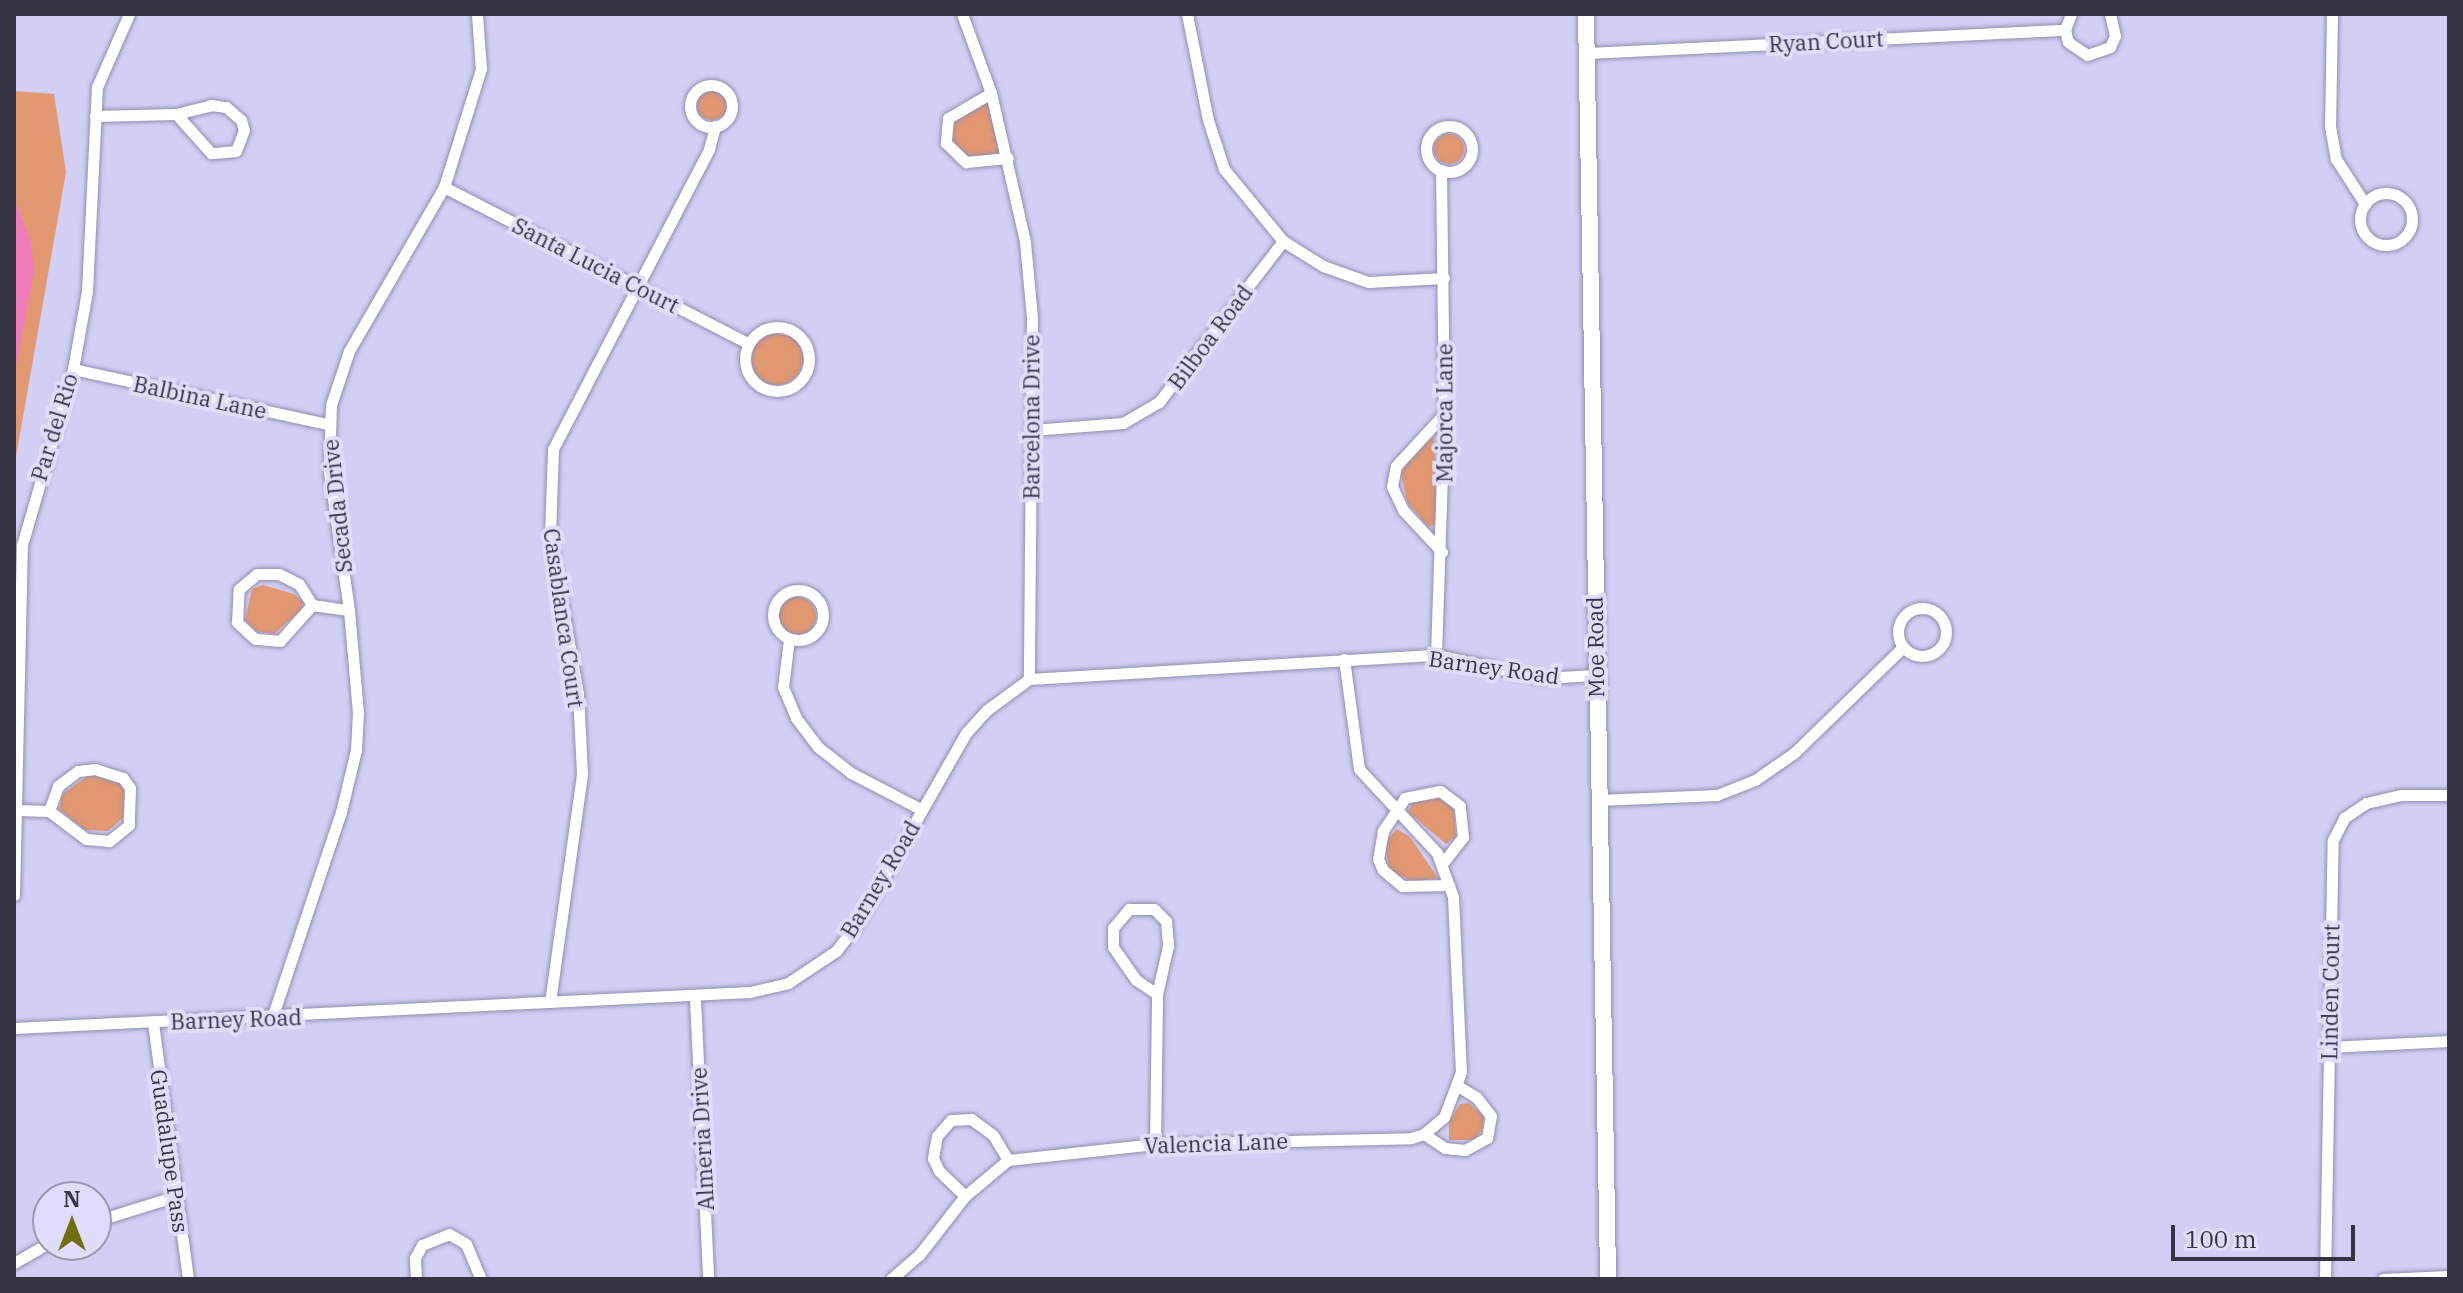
<!DOCTYPE html>
<style>
body{margin:0}
#map{position:relative;width:2463px;height:1293px;overflow:hidden;background:#d1cff4;font-family:"IBM Plex Serif",serif}
div>[style]{position:absolute}
.green>*{inset:0;background:#e29871}
.round{border-radius:50%}
.water>*{inset:0;background:#f17bba}
.roads{filter:drop-shadow(0 0 2px #918eb0) drop-shadow(0 0 2px #918eb0)}
.street>*{height:11px;margin:-5.5px;padding:0 5.5px;transform-origin:5.5px;border-radius:5.5px;background:#fff}
.street>.ring{margin:-5.5px;padding:0;box-sizing:content-box;background:none;border:11px solid #fff;border-radius:50%}
.secondary>*{height:16px;margin:-8px;padding:0 8px;transform-origin:8px;border-radius:8px;background:#fff}
span{translate:-50% -50%;white-space:nowrap;text-align:center;line-height:1.15;-webkit-text-stroke:8px #dfddfb;paint-order:stroke}
.street-label{font-size:22px;color:#353442}
.frame{position:absolute;inset:0;border:16px solid #353442;pointer-events:none}
.north{position:absolute;left:32px;top:1181px;width:80px;height:80px;box-sizing:border-box;background:#dfddfb;border:2px solid #9b99b1;border-radius:50%;rotate:0deg;font-size:22px;font-weight:700;line-height:32px;text-align:center;color:#353442}
.north::after{content:'';display:block;margin:auto;width:28px;height:36px;background:#706e0f;clip-path:polygon(50% 0,100% 100%,50% 72%,0 100%)}
.scale{position:absolute;left:2171px;top:1225px;width:184px;height:36px;box-sizing:border-box;border:4px solid #353442;border-top:0;padding-left:10px;font-size:24px;line-height:28px;white-space:nowrap;color:#353442;-webkit-text-stroke:6px #dfddfb;paint-order:stroke}
</style>
<div id="map">
<div class="green">
<i class="round" style="left:697px;top:90px;width:30px;height:30px"></i>
<i style="clip-path:polygon(14px 91px,54px 94px,66px 172px,14px 468px)"></i>
<i style="clip-path:polygon(991px 93px,1008px 158px,975px 164px,946px 143px,948px 118px)"></i>
<i class="round" style="left:1434px;top:134px;width:30px;height:30px"></i>
<i class="round" style="left:749px;top:331px;width:54px;height:54px"></i>
<i style="clip-path:polygon(1434px 437px,1437px 524px,1428px 527px,1407px 502px,1401px 473px,1418px 445px)"></i>
<i style="clip-path:polygon(263px 585px,294px 594px,303px 602px,301px 610px,274px 634px,256px 631px,245px 620px,252px 589px)"></i>
<i class="round" style="left:778px;top:597px;width:38px;height:38px"></i>
<i style="clip-path:polygon(89px 775px,117px 781px,126px 789px,123px 818px,108px 831px,85px 830px,60px 810px,61px 795px)"></i>
<i style="clip-path:polygon(1427px 794px,1447px 799px,1454px 811px,1456px 836px,1446px 844px,1408px 812px,1415px 798px)"></i>
<i style="clip-path:polygon(1397px 829px,1410px 837px,1438px 878px,1414px 882px,1390px 871px,1384px 843px)"></i>
<i style="clip-path:polygon(1469px 1103px,1483px 1115px,1483px 1128px,1475px 1140px,1449px 1140px,1449px 1122px,1460px 1104px)"></i>
</div>
<div class="water">
<i style="clip-path:polygon(14px 199px,31px 242px,34px 271px,14px 377px)"></i>
</div>
<div class="roads">
<div class="street">
<i style="left:962px;top:14px;width:84px;rotate:69.8deg"></i>
<i style="left:991px;top:93px;width:153px;rotate:77.1deg"></i>
<i style="left:1025px;top:242px;width:76px;rotate:84.7deg"></i>
<i style="left:1032px;top:318px;width:361px;rotate:90.5deg"></i>
<i style="left:1187px;top:14px;width:108px;rotate:78.8deg"></i>
<i style="left:1208px;top:120px;width:52px;rotate:71.9deg"></i>
<i style="left:1224px;top:169px;width:93px;rotate:50.7deg"></i>
<i style="left:1283px;top:241px;width:47px;rotate:32deg"></i>
<i style="left:1323px;top:266px;width:48px;rotate:19.6deg"></i>
<i style="left:1368px;top:282px;width:76px;rotate:-3deg"></i>
<i style="left:2071px;top:14px;width:17px;rotate:111deg"></i>
<i style="left:2065px;top:30px;width:12px;rotate:76deg"></i>
<i style="left:2068px;top:42px;width:23px;rotate:34deg"></i>
<i style="left:2087px;top:55px;width:24px;rotate:-19deg"></i>
<i style="left:2110px;top:47px;width:12px;rotate:-66deg"></i>
<i style="left:2115px;top:36px;width:23px;rotate:-103deg"></i>
<i style="left:2332px;top:14px;width:112px;rotate:91deg"></i>
<i style="left:2330px;top:126px;width:34px;rotate:80deg"></i>
<i style="left:2336px;top:159px;width:54px;rotate:57.2deg"></i>
<i style="left:1588px;top:53px;width:478px;rotate:-2.8deg"></i>
<i class="ring" style="left:690px;top:85px;width:31px;height:31px"></i>
<i style="left:991px;top:93px;width:50px;rotate:149.8deg"></i>
<i style="left:948px;top:118px;width:25px;rotate:95deg"></i>
<i style="left:946px;top:143px;width:28px;rotate:44deg"></i>
<i style="left:966px;top:162px;width:42px;rotate:-5.4deg"></i>
<i style="left:211px;top:105px;width:15px;rotate:8deg"></i>
<i style="left:226px;top:107px;width:20px;rotate:41deg"></i>
<i style="left:241px;top:120px;width:10px;rotate:73deg"></i>
<i style="left:244px;top:130px;width:22px;rotate:111deg"></i>
<i style="left:236px;top:151px;width:25px;rotate:175deg"></i>
<i style="left:211px;top:153px;width:52px;rotate:-131.9deg"></i>
<i style="left:176px;top:114px;width:36px;rotate:-14deg"></i>
<i style="left:95px;top:116px;width:81px;rotate:-1.4deg"></i>
<i class="ring" style="left:1426px;top:126px;width:35px;height:35px"></i>
<i style="left:444px;top:187px;width:343px;rotate:27.2deg"></i>
<i class="ring" style="left:2360px;top:193px;width:41px;height:41px"></i>
<i class="ring" style="left:745px;top:327px;width:53px;height:53px"></i>
<i style="left:73px;top:369px;width:261px;rotate:12.2deg"></i>
<i style="left:1032px;top:430px;width:91px;rotate:-4.4deg"></i>
<i style="left:1123px;top:423px;width:42px;rotate:-30.3deg"></i>
<i style="left:1159px;top:402px;width:203px;rotate:-52.4deg"></i>
<i style="left:1442px;top:552px;width:57px;rotate:-132.9deg"></i>
<i style="left:1403px;top:510px;width:26px;rotate:-115deg"></i>
<i style="left:1392px;top:486px;width:20px;rotate:-79deg"></i>
<i style="left:1396px;top:466px;width:71px;rotate:-47.3deg"></i>
<i style="left:257px;top:574px;width:22px"></i>
<i style="left:279px;top:574px;width:22px;rotate:27deg"></i>
<i style="left:299px;top:584px;width:25px;rotate:58deg"></i>
<i style="left:312px;top:605px;width:48px;rotate:131.6deg"></i>
<i style="left:280px;top:641px;width:25px;rotate:-175deg"></i>
<i style="left:255px;top:639px;width:25px;rotate:-137deg"></i>
<i style="left:237px;top:622px;width:33px;rotate:-87deg"></i>
<i style="left:239px;top:589px;width:23px;rotate:-40deg"></i>
<i class="ring" style="left:773px;top:590px;width:39px;height:39px"></i>
<i style="left:312px;top:605px;width:37px;rotate:8deg"></i>
<i class="ring" style="left:1898px;top:608px;width:37px;height:37px"></i>
<i style="left:789px;top:639px;width:48px;rotate:97.1deg"></i>
<i style="left:783px;top:687px;width:34px;rotate:67deg"></i>
<i style="left:796px;top:718px;width:36px;rotate:53deg"></i>
<i style="left:818px;top:747px;width:42px;rotate:38.2deg"></i>
<i style="left:851px;top:773px;width:80px;rotate:27.5deg"></i>
<i style="left:1436px;top:655px;width:241px;rotate:-88.1deg"></i>
<i style="left:1444px;top:414px;width:244px;rotate:-90.7deg"></i>
<i style="left:1344px;top:659px;width:111px;rotate:82.2deg"></i>
<i style="left:1359px;top:769px;width:115px;rotate:47.1deg"></i>
<i style="left:1437px;top:853px;width:47px;rotate:70deg"></i>
<i style="left:1453px;top:897px;width:175px;rotate:87.4deg"></i>
<i style="left:1461px;top:1072px;width:48px;rotate:110.7deg"></i>
<i style="left:1444px;top:1117px;width:26px;rotate:140deg"></i>
<i style="left:95px;top:769px;width:29px;rotate:18deg"></i>
<i style="left:123px;top:778px;width:12px;rotate:55deg"></i>
<i style="left:130px;top:788px;width:37px;rotate:92deg"></i>
<i style="left:129px;top:825px;width:26px;rotate:141deg"></i>
<i style="left:109px;top:841px;width:23px;rotate:-175deg"></i>
<i style="left:86px;top:839px;width:46px;rotate:-142.9deg"></i>
<i style="left:49px;top:811px;width:27px;rotate:-70deg"></i>
<i style="left:58px;top:786px;width:25px;rotate:-37deg"></i>
<i style="left:78px;top:771px;width:17px;rotate:-7deg"></i>
<i style="left:1599px;top:800px;width:118px;rotate:-2.4deg"></i>
<i style="left:1717px;top:795px;width:41px;rotate:-21.5deg"></i>
<i style="left:1755px;top:780px;width:47px;rotate:-34.7deg"></i>
<i style="left:1794px;top:753px;width:152px;rotate:-44.2deg"></i>
<i style="left:17px;top:810px;width:32px;rotate:2deg"></i>
<i style="left:1442px;top:864px;width:34px;rotate:-52deg"></i>
<i style="left:1463px;top:837px;width:31px;rotate:-96deg"></i>
<i style="left:1460px;top:806px;width:25px;rotate:-143deg"></i>
<i style="left:1440px;top:791px;width:36px;rotate:169deg"></i>
<i style="left:1405px;top:798px;width:40px;rotate:124deg"></i>
<i style="left:1383px;top:831px;width:28px;rotate:100deg"></i>
<i style="left:1378px;top:859px;width:12px;rotate:66deg"></i>
<i style="left:1383px;top:870px;width:25px;rotate:40deg"></i>
<i style="left:1402px;top:886px;width:47px;rotate:-1.2deg"></i>
<i style="left:14px;top:895px;width:350px;rotate:-88.7deg"></i>
<i style="left:22px;top:545px;width:183px;rotate:-73.8deg"></i>
<i style="left:73px;top:369px;width:79px;rotate:-79.8deg"></i>
<i style="left:87px;top:291px;width:204px;rotate:-87.2deg"></i>
<i style="left:97px;top:87px;width:80px;rotate:-66.3deg"></i>
<i style="left:1129px;top:909px;width:25px"></i>
<i style="left:1154px;top:909px;width:17px;rotate:45deg"></i>
<i style="left:1166px;top:921px;width:25px;rotate:85deg"></i>
<i style="left:1168px;top:946px;width:49px;rotate:102.9deg"></i>
<i style="left:1157px;top:994px;width:25px;rotate:-146deg"></i>
<i style="left:1136px;top:980px;width:40px;rotate:-124.9deg"></i>
<i style="left:1113px;top:947px;width:19px;rotate:-90deg"></i>
<i style="left:1113px;top:928px;width:25px;rotate:-50deg"></i>
<i style="left:695px;top:999px;width:280px;rotate:87.3deg"></i>
<i style="left:550px;top:1002px;width:231px;rotate:-82deg"></i>
<i style="left:582px;top:773px;width:79px;rotate:-92.9deg"></i>
<i style="left:578px;top:694px;width:160px;rotate:-100deg"></i>
<i style="left:550px;top:536px;width:87px;rotate:-88deg"></i>
<i style="left:553px;top:449px;width:338px;rotate:-62.5deg"></i>
<i style="left:709px;top:149px;width:24px;rotate:-75deg"></i>
<i style="left:272px;top:1018px;width:217px;rotate:-71.5deg"></i>
<i style="left:341px;top:812px;width:64px;rotate:-76.4deg"></i>
<i style="left:356px;top:750px;width:37px;rotate:-87deg"></i>
<i style="left:358px;top:713px;width:103px;rotate:-95deg"></i>
<i style="left:349px;top:610px;width:140px;rotate:-98.2deg"></i>
<i style="left:329px;top:471px;width:66px;rotate:-88.3deg"></i>
<i style="left:331px;top:405px;width:57px;rotate:-71.6deg"></i>
<i style="left:349px;top:351px;width:190px;rotate:-59.9deg"></i>
<i style="left:444px;top:187px;width:124px;rotate:-72.6deg"></i>
<i style="left:481px;top:69px;width:55px;rotate:-94.2deg"></i>
<i style="left:153px;top:1023px;width:258px;rotate:82.2deg"></i>
<i style="left:14px;top:1028px;width:737px;rotate:-2.8deg"></i>
<i style="left:750px;top:992px;width:39px;rotate:-13deg"></i>
<i style="left:788px;top:983px;width:58px;rotate:-33.7deg"></i>
<i style="left:836px;top:951px;width:34px;rotate:-52deg"></i>
<i style="left:857px;top:924px;width:220px;rotate:-60.3deg"></i>
<i style="left:966px;top:733px;width:31px;rotate:-48deg"></i>
<i style="left:987px;top:710px;width:52px;rotate:-36.4deg"></i>
<i style="left:1029px;top:679px;width:408px;rotate:-3.4deg"></i>
<i style="left:1436px;top:655px;width:109px;rotate:12.1deg"></i>
<i style="left:1543px;top:678px;width:52px;rotate:-3.3deg"></i>
<i style="left:2329px;top:1047px;width:120px;rotate:-2.9deg"></i>
<i style="left:1155px;top:1144px;width:150px;rotate:-89.2deg"></i>
<i style="left:965px;top:1196px;width:36px;rotate:-136deg"></i>
<i style="left:939px;top:1171px;width:14px;rotate:-115deg"></i>
<i style="left:933px;top:1158px;width:22px;rotate:-80deg"></i>
<i style="left:937px;top:1136px;width:21px;rotate:-49deg"></i>
<i style="left:951px;top:1120px;width:20px;rotate:-3deg"></i>
<i style="left:971px;top:1119px;width:27px;rotate:36deg"></i>
<i style="left:993px;top:1135px;width:29px;rotate:59deg"></i>
<i style="left:1008px;top:1160px;width:148px;rotate:-6.2deg"></i>
<i style="left:1155px;top:1144px;width:256px;rotate:-1.3deg"></i>
<i style="left:1411px;top:1138px;width:14px;rotate:-17deg"></i>
<i style="left:1424px;top:1134px;width:25px;rotate:34deg"></i>
<i style="left:1445px;top:1148px;width:20px;rotate:6deg"></i>
<i style="left:1465px;top:1150px;width:25px;rotate:-29deg"></i>
<i style="left:1487px;top:1138px;width:22px;rotate:-80deg"></i>
<i style="left:1491px;top:1116px;width:24px;rotate:-128deg"></i>
<i style="left:1476px;top:1097px;width:21px;rotate:-149deg"></i>
<i style="left:96px;top:1221px;width:84px;rotate:-17.4deg"></i>
<i style="left:14px;top:1263px;width:39px;rotate:-30deg"></i>
<i style="left:416px;top:1279px;width:21px;rotate:-93deg"></i>
<i style="left:415px;top:1258px;width:15px;rotate:-62deg"></i>
<i style="left:422px;top:1245px;width:29px;rotate:-22deg"></i>
<i style="left:449px;top:1234px;width:20px;rotate:30deg"></i>
<i style="left:466px;top:1244px;width:38px;rotate:67deg"></i>
<i style="left:891px;top:1279px;width:37px;rotate:-41deg"></i>
<i style="left:919px;top:1255px;width:75px;rotate:-52.1deg"></i>
<i style="left:965px;top:1196px;width:56px;rotate:-39.9deg"></i>
<i style="left:2325px;top:1279px;width:439px;rotate:-89deg"></i>
<i style="left:2333px;top:840px;width:25px;rotate:-63deg"></i>
<i style="left:2344px;top:818px;width:27px;rotate:-34deg"></i>
<i style="left:2366px;top:803px;width:35px;rotate:-13deg"></i>
<i style="left:2400px;top:795px;width:49px"></i>
<i style="left:2383px;top:1279px;width:66px;rotate:-2.6deg"></i>
</div>
<div class="secondary">
<i style="left:1586px;top:14px;width:1265px;rotate:89deg"></i>
</div>
</div>
<div class="street-label">
<span style="left:1826px;top:41px;rotate:-3deg">Ryan Court</span>
<span style="left:596px;top:265px;rotate:27deg">Santa Lucia Court</span>
<span style="left:1210px;top:337px;rotate:-53deg">Bilboa Road</span>
<span style="left:200px;top:397px;rotate:12deg">Balbina Lane</span>
<span style="left:1444px;top:413px;rotate:-90deg">Majorca Lane</span>
<span style="left:1031px;top:417px;rotate:-90deg">Barcelona Drive</span>
<span style="left:54px;top:427px;rotate:-73deg">Par del Rio</span>
<span style="left:337px;top:506px;rotate:-96deg">Secada Drive</span>
<span style="left:564px;top:618px;rotate:82deg">Casablanca Court</span>
<span style="left:1595px;top:647px;rotate:-91deg">Moe Road</span>
<span style="left:1494px;top:667px;rotate:8deg">Barney Road</span>
<span style="left:880px;top:879px;rotate:-59deg">Barney Road</span>
<span style="left:2330px;top:992px;rotate:-89deg">Linden Court</span>
<span style="left:236px;top:1019px;rotate:-2deg">Barney Road</span>
<span style="left:702px;top:1139px;rotate:-93deg">Almeria Drive</span>
<span style="left:1216px;top:1143px;rotate:-2deg">Valencia Lane</span>
<span style="left:170px;top:1151px;rotate:82deg">Guadalupe Pass</span>
</div>
<div class="frame"></div>
<div class="north">N</div>
<div class="scale">100 m</div>
</div>
